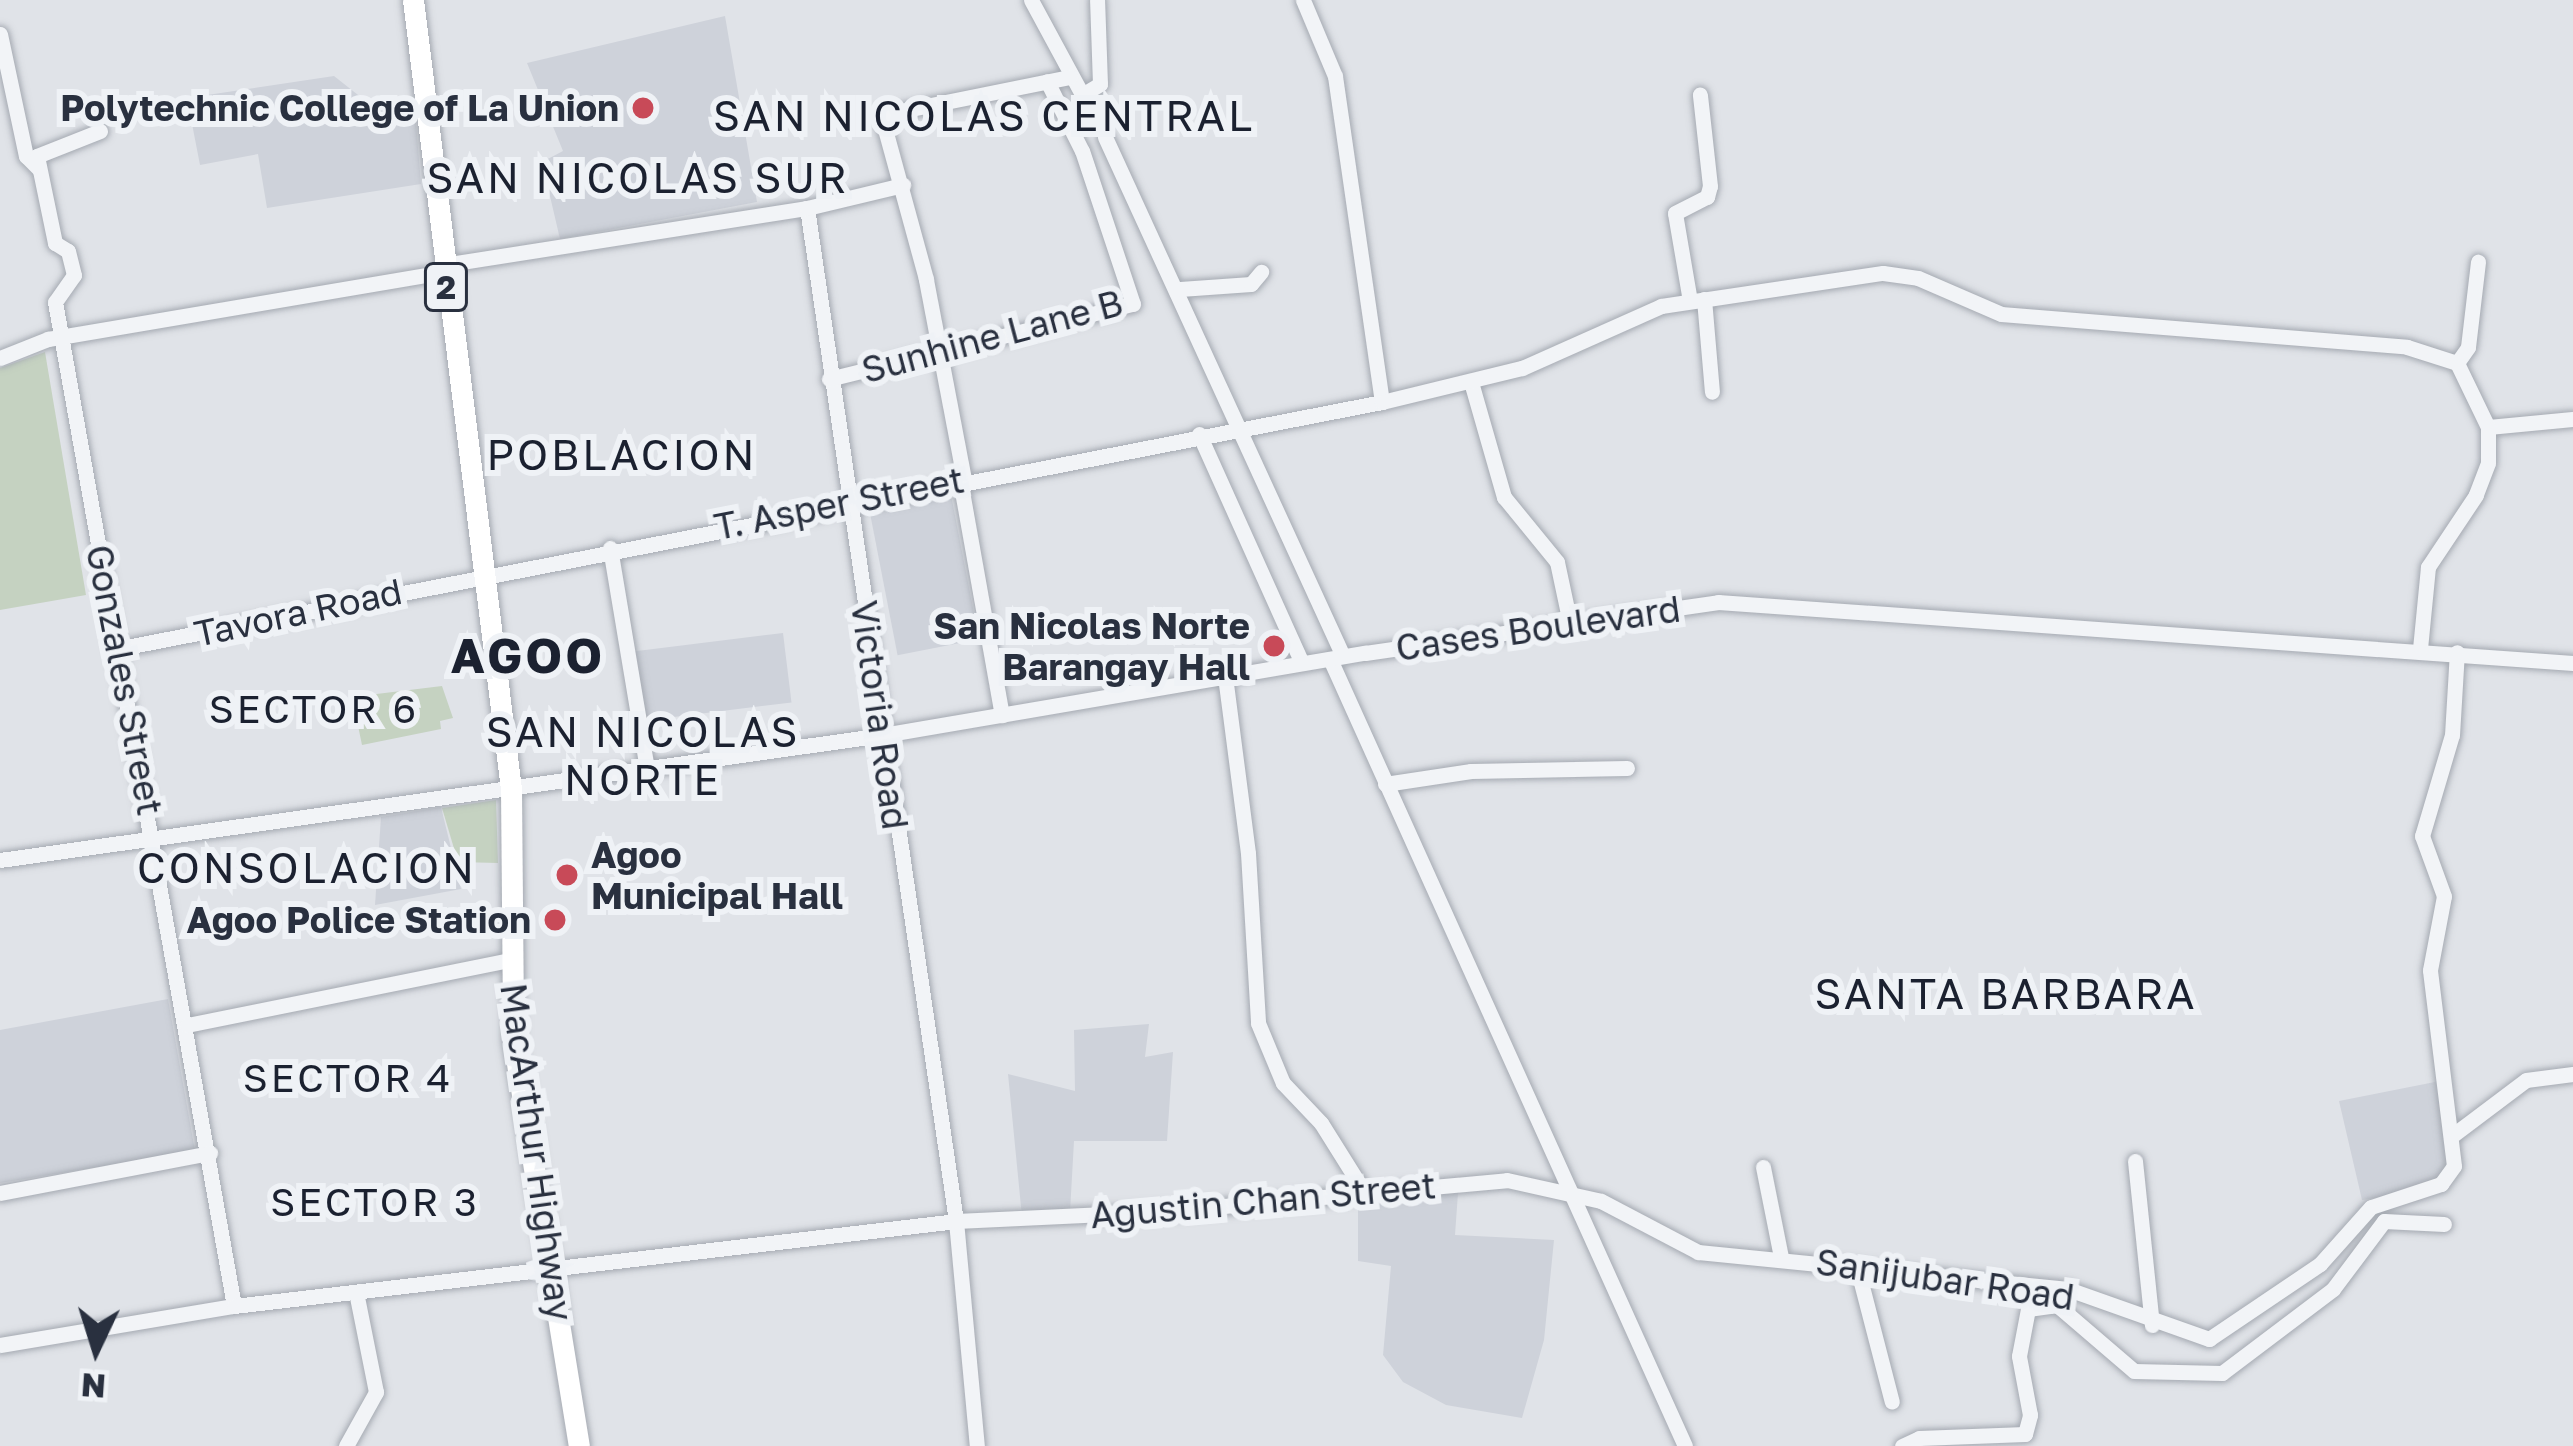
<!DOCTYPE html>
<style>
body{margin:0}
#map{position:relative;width:2573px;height:1446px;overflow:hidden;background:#e0e3e8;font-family:"Golos Text",sans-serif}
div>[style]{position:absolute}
.built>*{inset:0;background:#ced2da;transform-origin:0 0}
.green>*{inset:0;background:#c5d2c1}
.minor-tunnel>*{height:15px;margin-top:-7.5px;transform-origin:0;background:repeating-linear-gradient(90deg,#bbbfc6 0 15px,transparent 0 23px)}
.roads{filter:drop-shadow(0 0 3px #a5aab2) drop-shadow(0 0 3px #a5aab2)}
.minor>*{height:15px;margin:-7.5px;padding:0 7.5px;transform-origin:7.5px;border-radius:7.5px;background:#f2f4f7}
.highway>*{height:21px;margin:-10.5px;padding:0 10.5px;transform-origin:10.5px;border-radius:10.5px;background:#fff}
.dots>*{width:33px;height:33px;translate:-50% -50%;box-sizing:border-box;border:6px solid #eff2f6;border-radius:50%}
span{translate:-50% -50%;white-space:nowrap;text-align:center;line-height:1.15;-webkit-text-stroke:12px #eff2f6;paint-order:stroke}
.shield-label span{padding:3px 9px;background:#eff2f6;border:3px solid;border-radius:9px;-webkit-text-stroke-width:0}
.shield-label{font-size:33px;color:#29303f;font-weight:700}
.poi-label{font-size:36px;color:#29303f;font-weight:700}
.right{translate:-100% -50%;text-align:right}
.left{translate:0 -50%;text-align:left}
.street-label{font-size:36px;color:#29303f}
.neighbourhood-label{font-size:39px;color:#1b2130;letter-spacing:3px}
.quarter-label{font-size:42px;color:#1b2130;letter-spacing:3px}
.district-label{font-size:48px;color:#1b2130;font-weight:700;letter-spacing:3px}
.north{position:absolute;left:36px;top:1290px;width:120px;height:120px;-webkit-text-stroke:9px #eff2f6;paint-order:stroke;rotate:184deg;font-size:33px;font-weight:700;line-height:48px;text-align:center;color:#29303f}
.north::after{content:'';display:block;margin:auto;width:42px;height:54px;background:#29303f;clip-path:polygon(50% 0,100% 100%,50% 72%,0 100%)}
</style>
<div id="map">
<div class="built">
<i style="clip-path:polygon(725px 16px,757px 202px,560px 239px,542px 162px,563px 151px,527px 63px)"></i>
<i style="clip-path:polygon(334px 76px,372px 106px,414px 99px,421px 184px,267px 208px,258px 154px,200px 165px,187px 98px)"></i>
<i style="left:951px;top:495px;width:147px;height:83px;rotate:79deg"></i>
<i style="left:783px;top:633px;width:70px;height:151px;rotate:83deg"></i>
<i style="clip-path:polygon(441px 807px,461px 889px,375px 905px,381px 817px)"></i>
<i style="clip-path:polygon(168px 999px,195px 1151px,0 1183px,0 1030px)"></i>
<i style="clip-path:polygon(1149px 1024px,1145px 1057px,1173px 1052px,1167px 1141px,1074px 1141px,1070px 1212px,1022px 1217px,1008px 1074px,1075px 1091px,1074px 1030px)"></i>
<i style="clip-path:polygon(2440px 1081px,2448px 1162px,2442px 1175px,2408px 1193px,2362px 1200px,2339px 1101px)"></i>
<i style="clip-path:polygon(1458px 1193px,1455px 1235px,1554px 1240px,1544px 1340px,1522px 1418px,1446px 1405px,1403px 1382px,1383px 1355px,1391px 1266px,1358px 1261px,1358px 1198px)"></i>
</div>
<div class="green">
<i style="clip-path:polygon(45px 352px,86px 595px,0 610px,0 368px)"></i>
<i style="clip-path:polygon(442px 686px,453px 718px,440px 721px,441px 729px,362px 745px,352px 697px)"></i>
<i style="clip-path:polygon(496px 800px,498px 863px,458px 862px,442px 808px)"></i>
</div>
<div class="minor-tunnel">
<i style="left:1085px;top:100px;width:42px;rotate:61.6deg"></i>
</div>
<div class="roads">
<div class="minor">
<i style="left:1031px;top:0;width:114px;rotate:61.6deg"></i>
<i style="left:1303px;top:0;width:82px;rotate:67.2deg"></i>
<i style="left:1335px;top:76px;width:329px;rotate:81.8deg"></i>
<i style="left:0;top:34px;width:125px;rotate:78deg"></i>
<i style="left:26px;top:156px;width:18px;rotate:45deg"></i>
<i style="left:1082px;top:95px;width:21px;rotate:-31deg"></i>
<i style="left:1100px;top:84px;width:84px;rotate:-92deg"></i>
<i style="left:100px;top:131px;width:68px;rotate:158.4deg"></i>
<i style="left:37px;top:156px;width:89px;rotate:78.3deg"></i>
<i style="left:55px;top:243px;width:15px;rotate:32deg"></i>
<i style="left:68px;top:251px;width:25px;rotate:76deg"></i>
<i style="left:74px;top:275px;width:33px;rotate:125deg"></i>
<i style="left:55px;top:302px;width:1020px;rotate:79.89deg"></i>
<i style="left:1105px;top:137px;width:571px;rotate:65.37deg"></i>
<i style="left:807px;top:208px;width:1024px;rotate:81.63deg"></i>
<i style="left:956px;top:1221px;width:226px;rotate:84.7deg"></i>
<i style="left:443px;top:265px;width:368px;rotate:-8.9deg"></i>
<i style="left:807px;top:208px;width:99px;rotate:-13.5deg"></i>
<i style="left:1180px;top:289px;width:71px;rotate:-4deg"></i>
<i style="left:1251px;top:284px;width:16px;rotate:-50deg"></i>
<i style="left:1704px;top:299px;width:93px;rotate:85.1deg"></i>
<i style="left:1690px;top:301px;width:89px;rotate:-99.7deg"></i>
<i style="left:1675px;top:213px;width:36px;rotate:-27deg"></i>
<i style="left:1707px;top:197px;width:11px;rotate:-75deg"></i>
<i style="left:1710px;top:186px;width:92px;rotate:-96.3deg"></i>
<i style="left:0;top:358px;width:52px;rotate:-21.6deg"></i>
<i style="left:48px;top:339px;width:402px;rotate:-9.6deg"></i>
<i style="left:2457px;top:363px;width:19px;rotate:-55deg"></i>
<i style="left:2468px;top:347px;width:86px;rotate:-83.3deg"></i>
<i style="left:829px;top:379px;width:313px;rotate:-13.9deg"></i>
<i style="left:1133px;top:304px;width:161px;rotate:-108.4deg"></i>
<i style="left:1082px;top:151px;width:78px;rotate:-116.6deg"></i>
<i style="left:1471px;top:382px;width:120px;rotate:74deg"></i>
<i style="left:1504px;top:497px;width:84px;rotate:50.8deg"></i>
<i style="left:1557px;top:562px;width:62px;rotate:78deg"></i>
<i style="left:2488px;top:427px;width:85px;rotate:-5.4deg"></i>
<i style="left:1199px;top:434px;width:251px;rotate:65.8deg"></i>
<i style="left:964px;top:479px;width:204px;rotate:-100.8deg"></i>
<i style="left:926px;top:279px;width:170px;rotate:-105.3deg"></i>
<i style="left:881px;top:115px;width:193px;rotate:-11.4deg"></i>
<i style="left:960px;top:480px;width:239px;rotate:79.9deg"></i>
<i style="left:610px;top:548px;width:225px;rotate:80.5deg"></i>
<i style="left:116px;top:649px;width:1290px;rotate:-11.04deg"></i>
<i style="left:1382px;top:402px;width:144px;rotate:-13.7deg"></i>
<i style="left:1522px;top:368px;width:152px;rotate:-24deg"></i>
<i style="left:1661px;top:306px;width:224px;rotate:-8.5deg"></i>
<i style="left:1883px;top:273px;width:35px;rotate:8deg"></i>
<i style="left:1918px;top:278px;width:90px;rotate:23.4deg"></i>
<i style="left:2001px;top:314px;width:407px;rotate:4.6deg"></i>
<i style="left:2407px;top:347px;width:52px;rotate:17.7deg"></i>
<i style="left:2457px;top:363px;width:71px;rotate:64.2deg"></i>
<i style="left:2488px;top:427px;width:36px;rotate:90deg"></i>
<i style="left:2488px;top:463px;width:34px;rotate:111deg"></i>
<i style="left:2476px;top:495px;width:87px;rotate:123.7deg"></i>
<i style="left:2428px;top:567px;width:82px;rotate:95.6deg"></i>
<i style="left:1330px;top:659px;width:863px;rotate:65.72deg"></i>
<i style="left:1225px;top:676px;width:178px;rotate:82.6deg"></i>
<i style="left:1248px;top:853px;width:170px;rotate:86.6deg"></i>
<i style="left:1258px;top:1023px;width:65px;rotate:67.4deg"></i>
<i style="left:1283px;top:1083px;width:55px;rotate:46.5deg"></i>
<i style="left:1321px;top:1123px;width:79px;rotate:57.9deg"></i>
<i style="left:1385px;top:784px;width:87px;rotate:-8.6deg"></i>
<i style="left:1471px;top:771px;width:156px;rotate:-1.1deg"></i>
<i style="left:0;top:860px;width:892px;rotate:-8.06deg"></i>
<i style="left:883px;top:735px;width:489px;rotate:-9.7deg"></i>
<i style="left:1365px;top:653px;width:357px;rotate:-8.2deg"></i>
<i style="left:1718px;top:602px;width:857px;rotate:4.08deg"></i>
<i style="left:187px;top:1025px;width:329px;rotate:-11.4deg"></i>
<i style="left:2453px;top:1135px;width:91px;rotate:-37deg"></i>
<i style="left:2526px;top:1080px;width:47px;rotate:-7.3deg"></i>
<i style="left:2135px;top:1161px;width:165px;rotate:84.1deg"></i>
<i style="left:1763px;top:1167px;width:92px;rotate:78.7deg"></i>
<i style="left:0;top:1193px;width:214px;rotate:-10.8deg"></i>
<i style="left:1857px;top:1267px;width:139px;rotate:75.5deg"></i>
<i style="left:0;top:1345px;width:237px;rotate:-9.5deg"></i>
<i style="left:234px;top:1306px;width:727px;rotate:-6.71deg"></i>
<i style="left:956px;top:1221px;width:213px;rotate:-2.7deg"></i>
<i style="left:1169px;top:1211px;width:339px;rotate:-5.2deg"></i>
<i style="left:1507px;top:1180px;width:96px;rotate:12.6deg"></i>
<i style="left:1601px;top:1201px;width:110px;rotate:27.7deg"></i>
<i style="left:1698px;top:1252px;width:372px;rotate:5.7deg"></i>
<i style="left:2068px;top:1289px;width:150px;rotate:19.5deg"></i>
<i style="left:2209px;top:1339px;width:134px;rotate:-34deg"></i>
<i style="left:2320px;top:1264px;width:76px;rotate:-48.2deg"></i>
<i style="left:2371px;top:1207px;width:74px;rotate:-18.2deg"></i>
<i style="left:2441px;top:1184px;width:22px;rotate:-54deg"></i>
<i style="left:2454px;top:1166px;width:197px;rotate:-97deg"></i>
<i style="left:2430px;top:970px;width:75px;rotate:-79.3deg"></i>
<i style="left:2444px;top:896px;width:64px;rotate:-110.1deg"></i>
<i style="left:2422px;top:836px;width:105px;rotate:-73.5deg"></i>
<i style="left:2452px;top:735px;width:83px;rotate:-86.6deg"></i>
<i style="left:346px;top:1446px;width:62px;rotate:-60.9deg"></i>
<i style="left:376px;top:1392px;width:102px;rotate:-101.3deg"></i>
<i style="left:1902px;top:1446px;width:19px;rotate:-25deg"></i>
<i style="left:1919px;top:1438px;width:106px;rotate:-2.2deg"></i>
<i style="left:2025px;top:1434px;width:20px;rotate:-75deg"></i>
<i style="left:2030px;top:1415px;width:60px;rotate:-100.6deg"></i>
<i style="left:2019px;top:1356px;width:48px;rotate:-79.2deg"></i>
<i style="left:2028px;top:1309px;width:29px;rotate:-8deg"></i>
<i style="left:2057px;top:1305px;width:101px;rotate:40.6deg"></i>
<i style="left:2134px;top:1371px;width:88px;rotate:1.3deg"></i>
<i style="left:2222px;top:1373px;width:139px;rotate:-37.1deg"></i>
<i style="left:2333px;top:1289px;width:85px;rotate:-53.1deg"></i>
<i style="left:2384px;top:1221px;width:60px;rotate:2.9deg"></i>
</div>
<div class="highway">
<i style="left:413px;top:0;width:795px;rotate:82.92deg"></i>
<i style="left:511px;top:789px;width:250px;rotate:89.5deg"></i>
<i style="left:513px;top:1039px;width:412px;rotate:80.8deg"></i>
</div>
</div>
<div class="dots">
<i style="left:643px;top:108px;background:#c84a58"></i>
<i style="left:1274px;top:646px;background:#c84a58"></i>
<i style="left:567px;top:875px;background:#c84a58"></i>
<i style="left:555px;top:920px;background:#c84a58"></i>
</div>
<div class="shield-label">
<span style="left:446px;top:287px">2</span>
</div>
<div class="poi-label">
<span class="right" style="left:619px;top:108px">Polytechnic College of La Union</span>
<span class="right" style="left:1250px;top:646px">San Nicolas Norte<br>Barangay Hall</span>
<span class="left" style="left:591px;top:875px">Agoo<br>Municipal Hall</span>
<span class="right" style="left:531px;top:920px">Agoo Police Station</span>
</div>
<div class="street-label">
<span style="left:992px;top:336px;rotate:-15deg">Sunhine Lane B</span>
<span style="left:839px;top:503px;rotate:-11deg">T. Asper Street</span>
<span style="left:298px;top:612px;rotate:-12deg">Tavora Road</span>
<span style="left:1538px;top:628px;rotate:-8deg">Cases Boulevard</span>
<span style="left:125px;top:680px;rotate:79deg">Gonzales Street</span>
<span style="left:880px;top:715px;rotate:82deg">Victoria Road</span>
<span style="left:537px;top:1152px;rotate:82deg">MacArthur Highway</span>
<span style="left:1263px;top:1200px;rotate:-5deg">Agustin Chan Street</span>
<span style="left:1945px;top:1279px;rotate:8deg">Sanijubar Road</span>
</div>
<div class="neighbourhood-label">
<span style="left:314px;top:709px">SECTOR 6</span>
<span style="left:348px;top:1078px">SECTOR 4</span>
<span style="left:375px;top:1202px">SECTOR 3</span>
</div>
<div class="quarter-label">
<span style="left:984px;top:115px">SAN NICOLAS CENTRAL</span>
<span style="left:638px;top:177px">SAN NICOLAS SUR</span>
<span style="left:622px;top:454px">POBLACION</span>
<span style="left:643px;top:755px">SAN NICOLAS<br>NORTE</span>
<span style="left:307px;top:867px">CONSOLACION</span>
<span style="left:2006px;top:993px">SANTA BARBARA</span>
</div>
<div class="district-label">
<span style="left:528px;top:656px">AGOO</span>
</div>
<div class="north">N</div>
</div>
